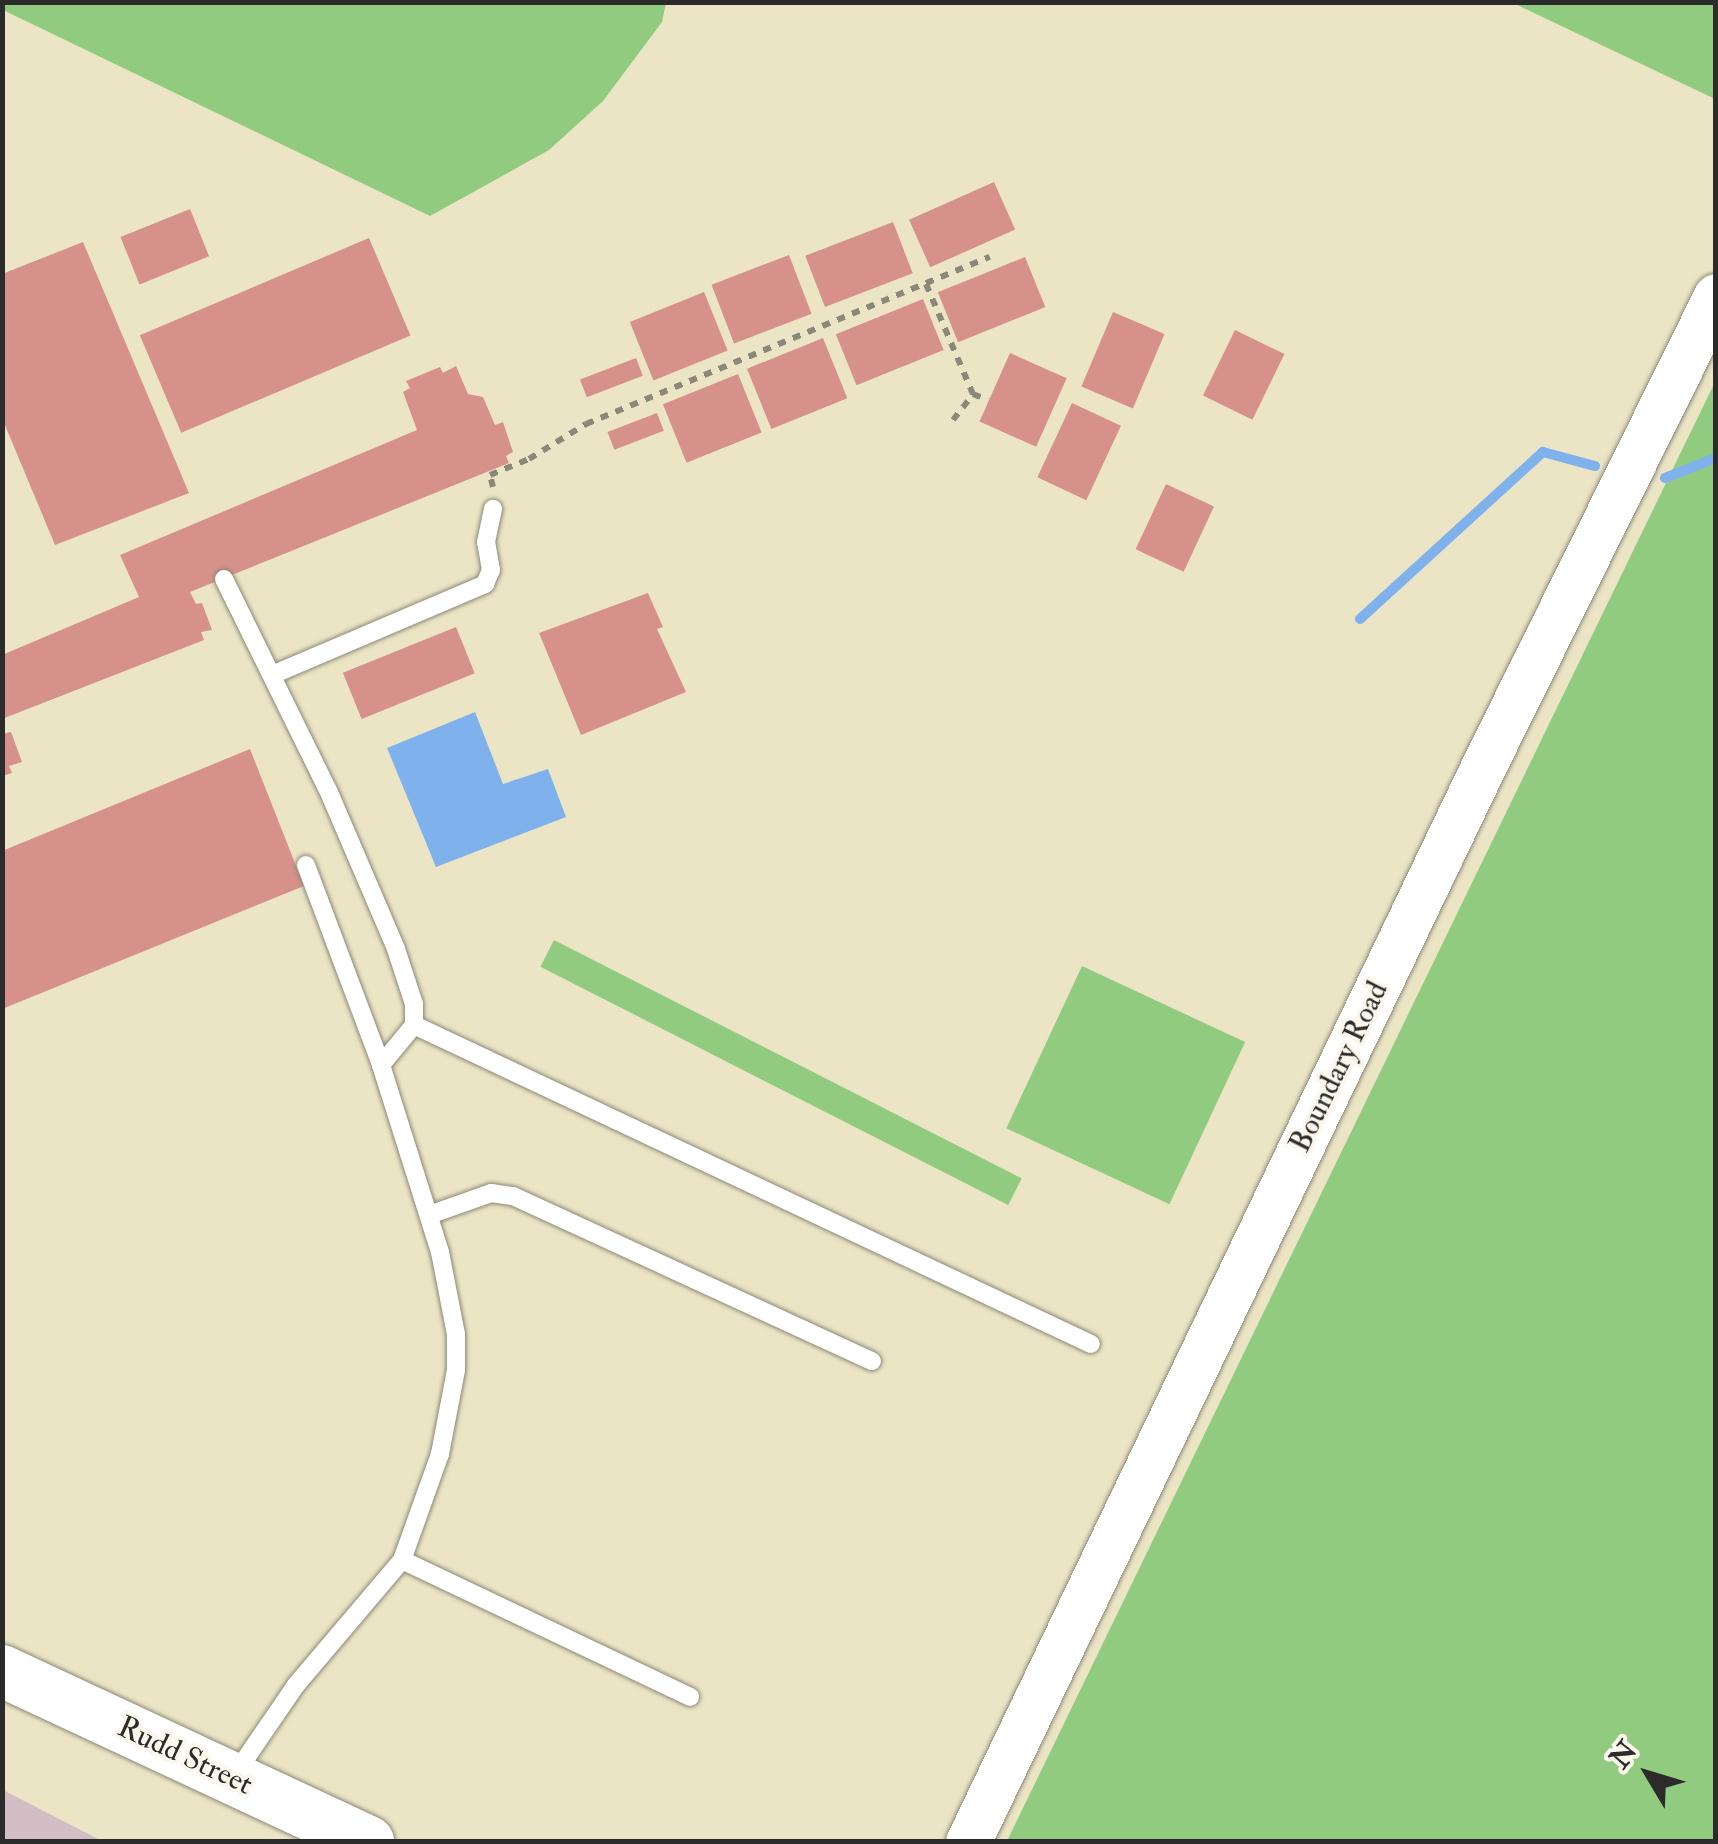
<!DOCTYPE html>
<style>
body{margin:0}
#map{position:relative;width:1718px;height:1844px;overflow:hidden;background:#ece5c5;font-family:"IM FELL Double Pica",serif}
div>[style]{position:absolute}
.industrial>*{inset:0;background:#d2bec4}
.green>*{inset:0;background:#90cb7f;transform-origin:0 0}
.water>*{inset:0;background:#7fb2ec}
.stream>*{height:10px;margin:-5px;padding:0 5px;transform-origin:5px;border-radius:5px;background:#7fb2ec}
.building>*{inset:0;background:#d6918b;transform-origin:0 0}
.path>*{height:6px;margin-top:-3px;transform-origin:0;background:repeating-linear-gradient(90deg,#8c8878 0 8px,transparent 0 16px)}
.roads{filter:drop-shadow(0 0 2px #8c8878) drop-shadow(0 0 2px #8c8878)}
.service>*{height:18px;margin:-9px;padding:0 9px;transform-origin:9px;border-radius:9px;background:#fff}
.tertiary>*{height:45px;margin:-22.5px;padding:0 22.5px;transform-origin:22.5px;border-radius:22.5px;background:#fff}
.secondary>*{height:52px;margin:-26px;padding:0 26px;transform-origin:26px;border-radius:26px;background:#fff}
span{translate:-50% -50%;white-space:nowrap;text-align:center;line-height:1.15;-webkit-text-stroke:8px #fbf7ec;paint-order:stroke}
.street-label{font-size:30px;color:#2b2b2b}
.frame{position:absolute;inset:0;border:5px solid #2b2b2b;pointer-events:none}
.north{position:absolute;left:1598px;top:1724px;width:100px;height:100px;-webkit-text-stroke:8px #fbf7ec;paint-order:stroke;rotate:308deg;font-size:28px;font-weight:700;line-height:40px;text-align:center;color:#2b2b2b}
.north::after{content:'';display:block;margin:auto;width:35px;height:45px;background:#2b2b2b;clip-path:polygon(50% 0,100% 100%,50% 72%,0 100%)}
</style>
<div id="map">
<div class="industrial">
<i style="clip-path:polygon(2px 1790px,3px 1790px,102px 1841px,3px 1841px)"></i>
</div>
<div class="green">
<i style="clip-path:polygon(2px 3px,3px 2px,666px 3px,662px 22px,603px 101px,549px 150px,430px 216px,3px 10px)"></i>
<i style="clip-path:polygon(1513px 3px,1715px 3px,1715px 99px)"></i>
<i style="clip-path:polygon(1715px 382px,1715px 1841px,1007px 1841px)"></i>
<i style="left:554px;top:940px;width:525px;height:30px;rotate:27deg"></i>
<i style="left:1082px;top:966px;width:180px;height:179px;rotate:25deg"></i>
</div>
<div class="water">
<i style="clip-path:polygon(475px 712px,503px 784px,548px 769px,566px 817px,436px 867px,387px 748px)"></i>
</div>
<div class="stream">
<i style="left:1665px;top:478px;width:55px;rotate:-21.4deg"></i>
<i style="left:1360px;top:619px;width:248px;rotate:-42.4deg"></i>
<i style="left:1543px;top:452px;width:54px;rotate:15.1deg"></i>
</div>
<div class="building">
<i style="left:994px;top:182px;width:52px;height:93px;rotate:66deg"></i>
<i style="left:190px;top:209px;width:51px;height:75px;rotate:68deg"></i>
<i style="left:893px;top:222px;width:55px;height:94px;rotate:69deg"></i>
<i style="left:369px;top:238px;width:106px;height:249px;rotate:67deg"></i>
<i style="clip-path:polygon(83px 242px,189px 493px,55px 545px,2px 418px,2px 274px)"></i>
<i style="left:789px;top:255px;width:63px;height:83px;rotate:69deg"></i>
<i style="left:1025px;top:257px;width:54px;height:94px;rotate:68deg"></i>
<i style="left:704px;top:292px;width:63px;height:80px;rotate:68deg"></i>
<i style="left:923px;top:299px;width:55px;height:94px;rotate:68deg"></i>
<i style="left:1113px;top:312px;width:56px;height:81px;rotate:23deg"></i>
<i style="left:1235px;top:330px;width:55px;height:73px;rotate:26deg"></i>
<i style="left:823px;top:338px;width:65px;height:82px;rotate:68deg"></i>
<i style="left:1010px;top:353px;width:62px;height:75px;rotate:24deg"></i>
<i style="left:636px;top:358px;width:19px;height:60px;rotate:69deg"></i>
<i style="clip-path:polygon(456px 366px,468px 394px,483px 397px,495px 425px,503px 422px,513px 452px,506px 456px,509px 463px,190px 592px,196px 604px,202px 603px,212px 630px,201px 632px,204px 640px,2px 719px,2px 655px,139px 597px,120px 555px,417px 430px,403px 392px,410px 388px,406px 381px,440px 367px,443px 373px)"></i>
<i style="left:738px;top:374px;width:63px;height:81px;rotate:68deg"></i>
<i style="left:1072px;top:403px;width:54px;height:82px;rotate:25deg"></i>
<i style="left:657px;top:413px;width:19px;height:53px;rotate:69deg"></i>
<i style="left:1166px;top:484px;width:53px;height:72px;rotate:25deg"></i>
<i style="clip-path:polygon(648px 593px,663px 627px,657px 629px,686px 692px,581px 735px,539px 633px)"></i>
<i style="left:456px;top:627px;width:50px;height:122px;rotate:68deg"></i>
<i style="clip-path:polygon(11px 732px,22px 762px,9px 766px,12px 773px,2px 776px,2px 734px)"></i>
<i style="clip-path:polygon(250px 749px,304px 886px,2px 1009px,2px 851px)"></i>
</div>
<div class="path">
<i style="left:926px;top:284px;width:120px;rotate:66.9deg"></i>
<i style="left:973px;top:394px;width:16px;rotate:22deg"></i>
<i style="left:953px;top:420px;width:33px;rotate:-52deg"></i>
<i style="left:493px;top:487px;width:12px;rotate:-104deg"></i>
<i style="left:490px;top:475px;width:42px;rotate:-22.3deg"></i>
<i style="left:529px;top:459px;width:67px;rotate:-31.6deg"></i>
<i style="left:586px;top:424px;width:437px;rotate:-22.5deg"></i>
</div>
<div class="roads">
<div class="service">
<i style="left:224px;top:579px;width:235px;rotate:63.8deg"></i>
<i style="left:328px;top:790px;width:173px;rotate:66.8deg"></i>
<i style="left:396px;top:949px;width:58px;rotate:71.9deg"></i>
<i style="left:414px;top:1004px;width:21px;rotate:90deg"></i>
<i style="left:414px;top:1025px;width:52px;rotate:129.5deg"></i>
<i style="left:381px;top:1065px;width:196px;rotate:72.5deg"></i>
<i style="left:440px;top:1252px;width:84px;rotate:79deg"></i>
<i style="left:456px;top:1334px;width:36px;rotate:90deg"></i>
<i style="left:456px;top:1370px;width:86px;rotate:100.8deg"></i>
<i style="left:440px;top:1454px;width:113px;rotate:109.7deg"></i>
<i style="left:402px;top:1560px;width:164px;rotate:130.3deg"></i>
<i style="left:296px;top:1685px;width:108px;rotate:124.4deg"></i>
<i style="left:272px;top:675px;width:232px;rotate:-23.1deg"></i>
<i style="left:485px;top:584px;width:15px;rotate:-67deg"></i>
<i style="left:491px;top:570px;width:28px;rotate:-100deg"></i>
<i style="left:486px;top:542px;width:34px;rotate:-78deg"></i>
<i style="left:306px;top:865px;width:214px;rotate:69.4deg"></i>
<i style="left:414px;top:1025px;width:748px;rotate:25.23deg"></i>
<i style="left:429px;top:1215px;width:66px;rotate:-19.5deg"></i>
<i style="left:491px;top:1193px;width:22px;rotate:8deg"></i>
<i style="left:513px;top:1196px;width:395px;rotate:24.7deg"></i>
<i style="left:402px;top:1560px;width:319px;rotate:25.4deg"></i>
</div>
<div class="tertiary">
<i style="left:968px;top:1842px;width:1194px;rotate:-64.4deg"></i>
<i style="left:1484px;top:765px;width:523px;rotate:-63.68deg"></i>
</div>
<div class="secondary">
<i style="left:2px;top:1671px;width:404px;rotate:25deg"></i>
</div>
</div>
<div class="street-label">
<span style="left:1339px;top:1067px;rotate:-64deg">Boundary Road</span>
<span style="left:185px;top:1756px;rotate:25deg">Rudd Street</span>
</div>
<div class="frame"></div>
<div class="north">N</div>
</div>
